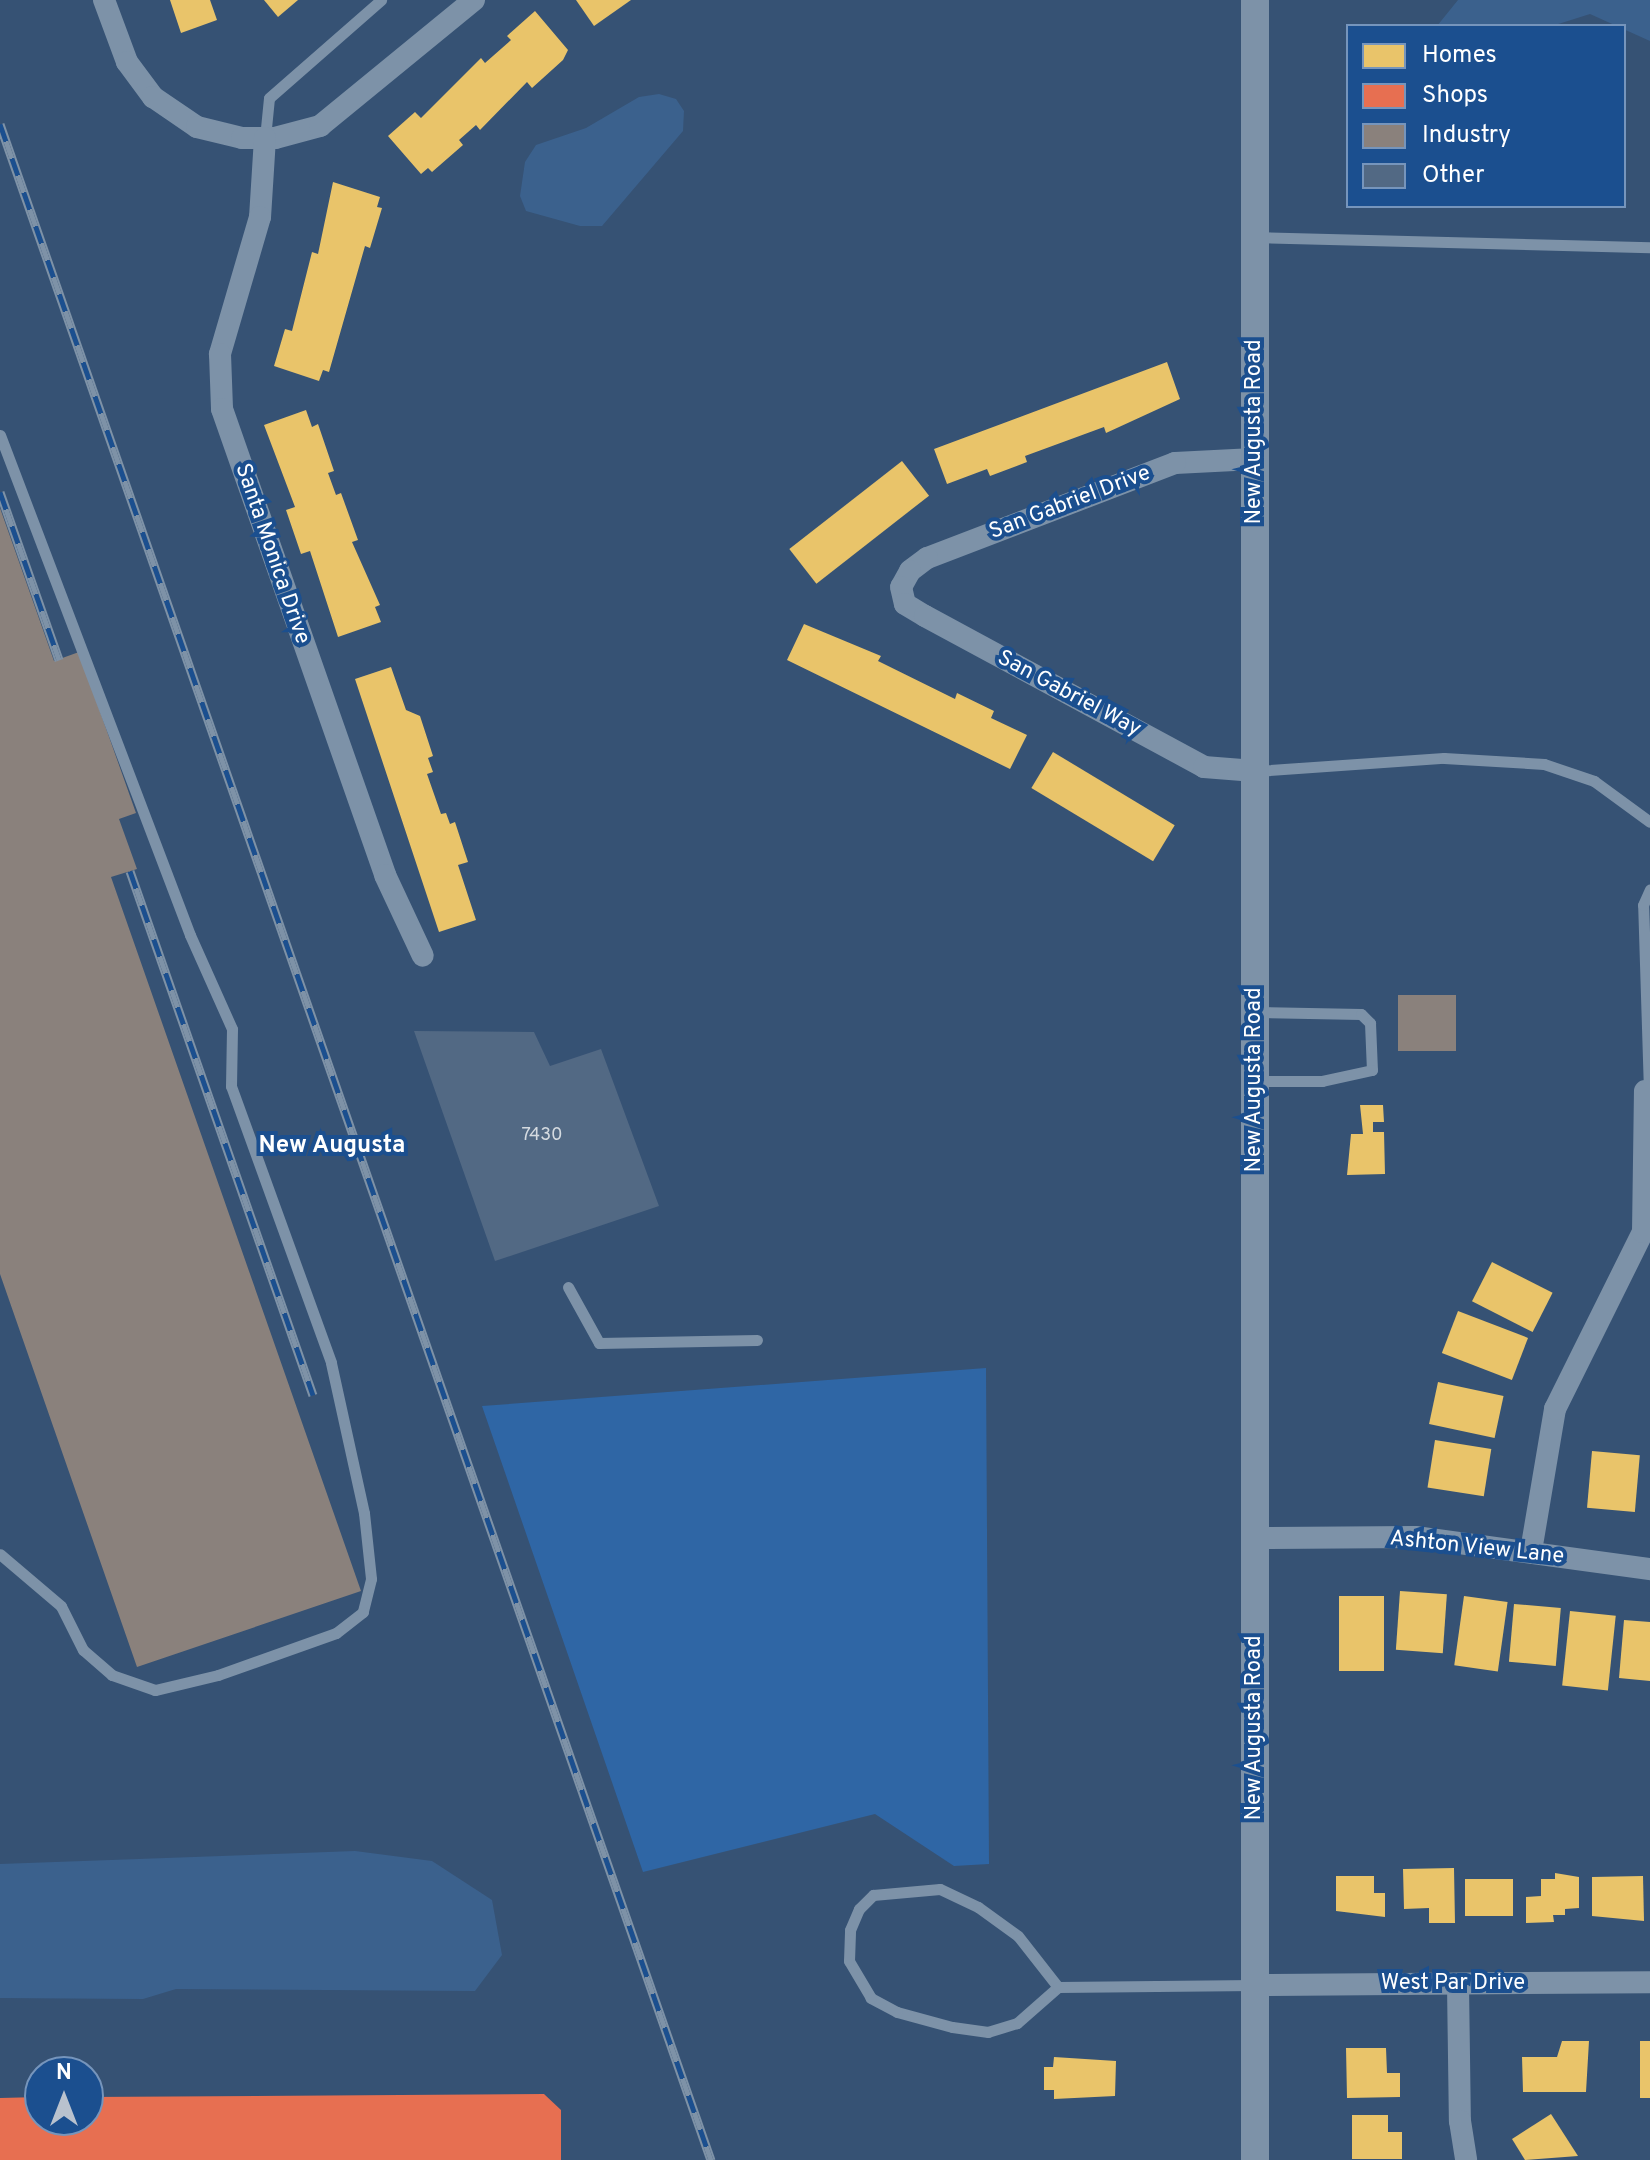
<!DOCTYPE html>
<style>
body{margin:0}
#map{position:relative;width:1650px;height:2160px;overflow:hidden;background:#365274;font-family:Overpass,sans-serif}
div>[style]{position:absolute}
.green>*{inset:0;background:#2f66a5}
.water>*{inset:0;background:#3b618d}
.homes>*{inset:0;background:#e9c46a;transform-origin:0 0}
.shops>*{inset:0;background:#e76f51}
.industry>*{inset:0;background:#8a817c;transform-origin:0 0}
.building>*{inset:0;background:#526984}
.service>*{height:11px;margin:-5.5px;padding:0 5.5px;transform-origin:5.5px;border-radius:5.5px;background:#7d92a8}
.minor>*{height:22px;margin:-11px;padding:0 11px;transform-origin:11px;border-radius:11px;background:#7d92a8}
.tertiary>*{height:28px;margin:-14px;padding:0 14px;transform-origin:14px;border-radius:14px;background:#7d92a8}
.rail>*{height:9px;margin-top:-4.5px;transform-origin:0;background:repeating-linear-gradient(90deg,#1b4f8f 0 18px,#7e92a7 0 36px);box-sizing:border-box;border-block:2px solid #7e92a7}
span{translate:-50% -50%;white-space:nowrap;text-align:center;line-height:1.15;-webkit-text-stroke:8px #1b4f8f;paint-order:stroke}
.number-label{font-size:18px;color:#d4dae0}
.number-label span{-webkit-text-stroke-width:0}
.street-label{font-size:22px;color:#fff}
.neighbourhood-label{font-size:24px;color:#fff;font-weight:700}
.legend{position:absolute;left:1346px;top:24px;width:280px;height:184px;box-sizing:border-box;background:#1b4f8f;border:2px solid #7695bc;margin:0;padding:10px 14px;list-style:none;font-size:24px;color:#fff}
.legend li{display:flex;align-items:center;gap:16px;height:40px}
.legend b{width:40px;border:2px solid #7695bc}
.north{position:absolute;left:24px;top:2056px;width:80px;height:80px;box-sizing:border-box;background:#1b4f8f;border:2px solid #7695bc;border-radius:50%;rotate:0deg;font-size:22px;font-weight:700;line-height:32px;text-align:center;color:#fff}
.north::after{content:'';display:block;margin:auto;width:28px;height:36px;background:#b9c2ce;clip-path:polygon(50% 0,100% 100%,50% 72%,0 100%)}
</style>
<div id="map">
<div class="green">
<i style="clip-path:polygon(986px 1368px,989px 1864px,954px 1866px,875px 1814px,643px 1872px,482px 1406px)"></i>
</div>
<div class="water">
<i style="clip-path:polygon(1458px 0,1650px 0,1650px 41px,1590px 14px,1552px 26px,1437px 26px)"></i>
<i style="clip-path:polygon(659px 94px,676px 99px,684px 111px,683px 131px,602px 226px,580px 226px,526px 211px,520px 196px,525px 162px,536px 145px,586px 128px,639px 97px)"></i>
<i style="clip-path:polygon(355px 1851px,432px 1861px,492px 1900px,502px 1955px,475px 1991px,176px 1989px,143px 1999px,0 1998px,0 1864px)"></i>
</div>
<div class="homes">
<i style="clip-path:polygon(170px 0,210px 0,217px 20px,181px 33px)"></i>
<i style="clip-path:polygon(264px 0,298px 0,278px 17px)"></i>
<i style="clip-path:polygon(576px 0,631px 0,594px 26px)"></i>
<i style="clip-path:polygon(535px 11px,568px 50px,563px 60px,532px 88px,527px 82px,480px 130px,476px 125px,459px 140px,463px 145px,432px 172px,428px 168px,421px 174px,388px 136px,415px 112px,421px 118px,481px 58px,485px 63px,511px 40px,507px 36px)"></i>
<i style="clip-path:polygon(333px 182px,380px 197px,377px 207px,382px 208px,370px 248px,365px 246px,329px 372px,323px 370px,319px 381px,274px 366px,285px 329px,292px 331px,312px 252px,318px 254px)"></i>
<i style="clip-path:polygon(1167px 362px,1180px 399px,1106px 433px,1104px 427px,1025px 456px,1027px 462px,990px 476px,987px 469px,947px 484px,934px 449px)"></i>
<i style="clip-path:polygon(306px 410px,312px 427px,318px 424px,334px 471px,328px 473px,336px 495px,341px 493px,358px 540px,352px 542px,380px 605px,375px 607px,381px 622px,338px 637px,310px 551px,301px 554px,286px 510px,295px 507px,264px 425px)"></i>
<i style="left:902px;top:461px;width:44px;height:143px;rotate:52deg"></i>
<i style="clip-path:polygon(804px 624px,881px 656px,878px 661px,955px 699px,957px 693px,994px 711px,991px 718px,1027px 735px,1010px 769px,787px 660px)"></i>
<i style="clip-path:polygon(391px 667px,406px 710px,420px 716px,433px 756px,428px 758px,433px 772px,427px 774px,441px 814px,446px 813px,450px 824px,455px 822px,468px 862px,458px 865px,476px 920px,439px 932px,355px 679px)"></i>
<i style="left:1053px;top:752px;width:142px;height:42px;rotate:31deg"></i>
<i style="clip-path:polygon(1360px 1105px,1383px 1105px,1384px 1122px,1373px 1122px,1373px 1132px,1384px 1132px,1385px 1174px,1347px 1175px,1351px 1134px,1363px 1134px)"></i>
<i style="left:1492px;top:1262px;width:68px;height:44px;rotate:27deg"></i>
<i style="left:1458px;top:1311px;width:75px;height:45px;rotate:21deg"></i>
<i style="left:1438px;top:1382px;width:67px;height:43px;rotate:12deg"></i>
<i style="left:1435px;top:1440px;width:57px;height:48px;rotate:9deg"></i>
<i style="left:1592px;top:1451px;width:48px;height:57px;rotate:5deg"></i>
<i style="left:1400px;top:1591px;width:47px;height:59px;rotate:4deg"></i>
<i style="left:1339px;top:1596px;width:45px;height:75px"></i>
<i style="left:1464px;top:1596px;width:44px;height:70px;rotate:8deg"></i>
<i style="left:1514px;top:1604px;width:47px;height:58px;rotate:5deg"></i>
<i style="left:1570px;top:1611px;width:46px;height:75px;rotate:6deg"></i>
<i style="clip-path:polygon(1624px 1620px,1650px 1622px,1650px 1681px,1619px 1678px)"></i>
<i style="clip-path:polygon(1454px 1868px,1455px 1923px,1429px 1923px,1429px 1908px,1404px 1909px,1403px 1869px)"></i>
<i style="clip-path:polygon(1555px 1873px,1579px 1877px,1579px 1908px,1565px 1909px,1565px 1915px,1553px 1915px,1554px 1922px,1526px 1923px,1526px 1897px,1541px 1896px,1541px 1879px,1555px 1879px)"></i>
<i style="clip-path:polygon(1336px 1876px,1374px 1876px,1374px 1893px,1385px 1893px,1385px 1917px,1336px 1911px)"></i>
<i style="clip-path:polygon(1643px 1876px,1644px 1921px,1592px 1916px,1592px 1877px)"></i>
<i style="left:1465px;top:1879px;width:48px;height:37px"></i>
<i style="clip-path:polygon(1562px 2041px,1589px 2041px,1586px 2092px,1523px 2092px,1522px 2057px,1557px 2057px)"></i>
<i style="left:1650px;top:2041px;width:57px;height:10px;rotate:90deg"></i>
<i style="clip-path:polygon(1346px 2048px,1386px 2048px,1387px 2073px,1400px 2073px,1400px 2097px,1347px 2098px)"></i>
<i style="clip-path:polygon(1054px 2057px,1116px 2061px,1115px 2096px,1054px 2099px,1054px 2090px,1044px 2090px,1044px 2067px,1053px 2067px)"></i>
<i style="clip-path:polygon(1551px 2114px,1578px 2156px,1525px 2160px,1512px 2139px)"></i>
<i style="clip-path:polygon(1352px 2115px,1388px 2115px,1388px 2132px,1402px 2132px,1402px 2159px,1352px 2159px)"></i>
</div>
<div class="shops">
<i style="clip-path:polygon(544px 2094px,561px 2110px,561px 2160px,0 2160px,0 2098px,40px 2097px,40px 2120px,88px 2120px,88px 2097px)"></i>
</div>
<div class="industry">
<i style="clip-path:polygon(0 508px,54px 661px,79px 652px,136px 813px,119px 819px,137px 869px,111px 877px,361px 1591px,137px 1667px,0 1274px)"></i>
<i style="left:1398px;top:995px;width:58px;height:56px"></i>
</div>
<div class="building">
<i style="clip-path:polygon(414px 1031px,534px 1032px,550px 1066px,601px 1049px,659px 1206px,495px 1261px)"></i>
</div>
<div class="service">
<i style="left:265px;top:138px;width:40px;rotate:-84.3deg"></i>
<i style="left:269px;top:98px;width:149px;rotate:-41.2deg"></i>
<i style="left:1255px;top:237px;width:395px;rotate:1.5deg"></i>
<i style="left:0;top:435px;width:535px;rotate:69.19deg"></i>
<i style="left:190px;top:935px;width:103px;rotate:65.9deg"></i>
<i style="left:232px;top:1029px;width:57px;rotate:91deg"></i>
<i style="left:231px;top:1086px;width:294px;rotate:70.1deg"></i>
<i style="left:331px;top:1363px;width:154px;rotate:77.6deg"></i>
<i style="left:364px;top:1513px;width:66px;rotate:83.9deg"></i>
<i style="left:371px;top:1579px;width:34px;rotate:104deg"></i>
<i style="left:363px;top:1612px;width:34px;rotate:142deg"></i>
<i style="left:336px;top:1633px;width:125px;rotate:160.4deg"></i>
<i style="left:218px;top:1675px;width:65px;rotate:166.6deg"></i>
<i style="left:155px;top:1690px;width:46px;rotate:-160.8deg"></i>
<i style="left:112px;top:1675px;width:38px;rotate:-139deg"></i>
<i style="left:83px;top:1650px;width:49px;rotate:-116.6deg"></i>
<i style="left:61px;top:1606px;width:80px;rotate:-139.6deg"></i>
<i style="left:1256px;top:771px;width:188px;rotate:-4deg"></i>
<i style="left:1444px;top:758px;width:100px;rotate:3.4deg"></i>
<i style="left:1544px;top:764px;width:53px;rotate:18.8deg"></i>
<i style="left:1594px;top:781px;width:69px;rotate:36.2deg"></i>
<i style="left:1256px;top:1012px;width:105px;rotate:1.1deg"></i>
<i style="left:1361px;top:1014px;width:13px;rotate:45deg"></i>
<i style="left:1370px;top:1023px;width:47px;rotate:87.6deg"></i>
<i style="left:1372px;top:1070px;width:51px;rotate:167.6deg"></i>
<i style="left:1322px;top:1081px;width:65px;rotate:180deg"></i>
<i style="left:1649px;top:1091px;width:186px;rotate:-91.8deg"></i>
<i style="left:1643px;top:905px;width:17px;rotate:-66deg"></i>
<i style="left:568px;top:1287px;width:64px;rotate:61deg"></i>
<i style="left:599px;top:1343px;width:158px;rotate:-1.1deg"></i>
<i style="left:1058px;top:1987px;width:55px;rotate:138.7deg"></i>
<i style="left:1017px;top:2023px;width:30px;rotate:163deg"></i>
<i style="left:988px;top:2032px;width:36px;rotate:-172deg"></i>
<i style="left:952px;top:2027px;width:57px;rotate:-164.7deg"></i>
<i style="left:897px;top:2012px;width:30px;rotate:-152deg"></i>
<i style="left:871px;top:1998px;width:43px;rotate:-120.7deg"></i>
<i style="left:849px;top:1961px;width:31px;rotate:-88deg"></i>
<i style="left:850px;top:1930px;width:23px;rotate:-67deg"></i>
<i style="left:859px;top:1909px;width:20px;rotate:-45deg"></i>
<i style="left:873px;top:1895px;width:67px;rotate:-5.1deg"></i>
<i style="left:940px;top:1889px;width:42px;rotate:25.3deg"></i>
<i style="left:978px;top:1907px;width:49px;rotate:35.9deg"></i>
<i style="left:1018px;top:1936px;width:65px;rotate:51.9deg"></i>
<i style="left:1058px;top:1987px;width:197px;rotate:-0.6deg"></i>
</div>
<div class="minor">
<i style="left:104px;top:0;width:66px;rotate:69.6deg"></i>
<i style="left:127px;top:62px;width:44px;rotate:53.4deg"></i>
<i style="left:153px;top:97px;width:53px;rotate:34.3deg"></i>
<i style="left:197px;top:127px;width:46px;rotate:13.7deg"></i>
<i style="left:242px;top:138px;width:33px"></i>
<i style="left:275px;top:138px;width:47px;rotate:-14.9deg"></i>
<i style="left:320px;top:126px;width:199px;rotate:-39.3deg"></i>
<i style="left:265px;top:138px;width:79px;rotate:93.6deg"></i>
<i style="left:260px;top:217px;width:143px;rotate:106.3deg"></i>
<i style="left:220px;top:354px;width:55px;rotate:87.9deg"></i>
<i style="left:222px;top:409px;width:494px;rotate:70.7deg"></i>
<i style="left:385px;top:875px;width:89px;rotate:64.9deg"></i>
<i style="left:1254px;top:459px;width:79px;rotate:177.1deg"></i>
<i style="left:1175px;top:463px;width:266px;rotate:159deg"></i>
<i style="left:927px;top:558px;width:21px;rotate:143deg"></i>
<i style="left:910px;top:571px;width:18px;rotate:119deg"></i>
<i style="left:901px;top:587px;width:17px;rotate:77deg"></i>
<i style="left:905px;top:604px;width:23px;rotate:31deg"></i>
<i style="left:925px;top:616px;width:317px;rotate:28.4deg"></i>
<i style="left:1204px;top:767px;width:51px;rotate:4.5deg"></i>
<i style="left:1255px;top:1538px;width:160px;rotate:-0.4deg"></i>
<i style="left:1415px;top:1537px;width:237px;rotate:7.8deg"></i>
<i style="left:1531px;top:1551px;width:144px;rotate:-80.4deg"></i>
<i style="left:1555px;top:1409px;width:198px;rotate:-63.6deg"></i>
<i style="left:1643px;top:1232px;width:141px;rotate:-89.2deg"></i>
<i style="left:1255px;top:1985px;width:395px;rotate:-0.4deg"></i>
<i style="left:1458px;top:1985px;width:136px;rotate:89.2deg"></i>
<i style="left:1460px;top:2121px;width:39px;rotate:81deg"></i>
</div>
<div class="tertiary">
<i style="left:1255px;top:0;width:2160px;rotate:90deg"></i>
</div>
<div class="rail">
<i style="left:0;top:124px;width:2157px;rotate:70.75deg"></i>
<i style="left:0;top:492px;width:178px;rotate:70.6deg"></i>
<i style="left:130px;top:871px;width:555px;rotate:70.75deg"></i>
</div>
<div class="number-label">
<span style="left:542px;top:1136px">7430</span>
</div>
<div class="street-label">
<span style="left:1255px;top:432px;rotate:-90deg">New Augusta Road</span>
<span style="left:1070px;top:503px;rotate:-21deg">San Gabriel Drive</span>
<span style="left:272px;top:554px;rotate:71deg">Santa Monica Drive</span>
<span style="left:1069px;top:694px;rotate:28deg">San Gabriel Way</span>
<span style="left:1255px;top:1080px;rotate:-90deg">New Augusta Road</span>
<span style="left:1477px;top:1548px;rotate:6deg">Ashton View Lane</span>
<span style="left:1255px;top:1728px;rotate:-90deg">New Augusta Road</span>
<span style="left:1453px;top:1984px">West Par Drive</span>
</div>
<div class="neighbourhood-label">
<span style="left:332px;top:1147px">New Augusta</span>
</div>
<ul class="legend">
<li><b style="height:22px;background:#e9c46a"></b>Homes</li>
<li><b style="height:22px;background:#e76f51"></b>Shops</li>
<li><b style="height:22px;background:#8a817c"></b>Industry</li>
<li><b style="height:22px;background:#526984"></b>Other</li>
</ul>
<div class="north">N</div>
</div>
